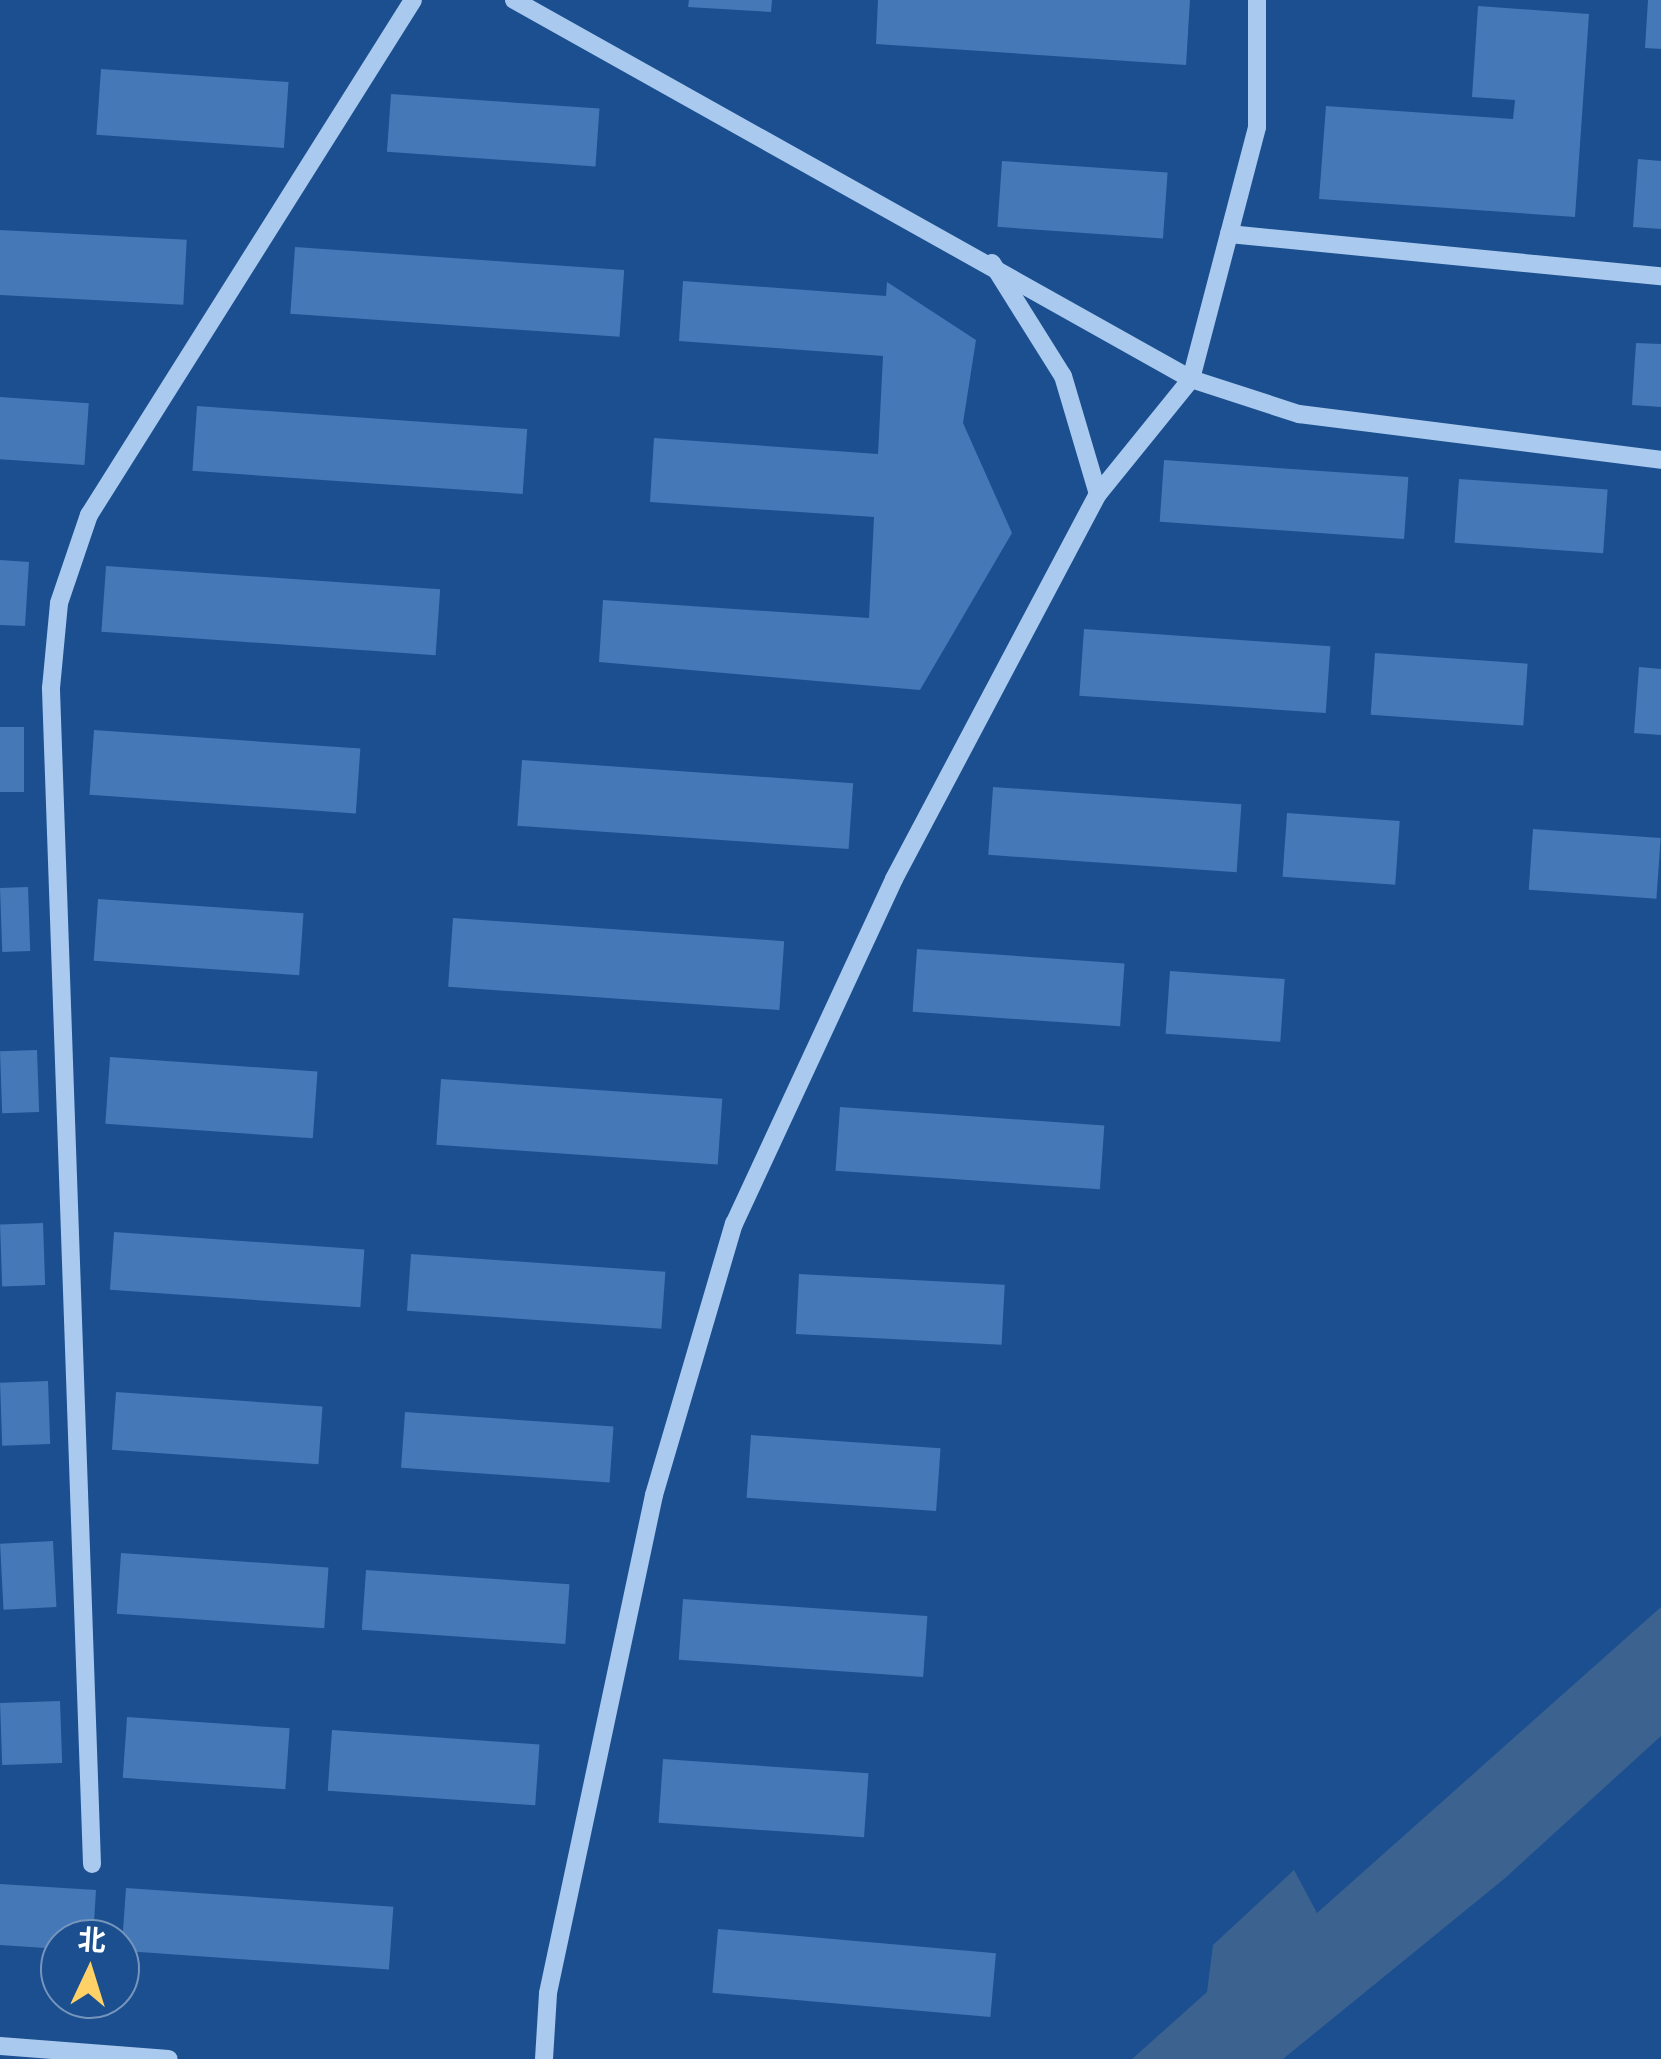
<!DOCTYPE html>
<meta charset="utf-8">
<style>
body{margin:0}
#map{position:relative;width:1661px;height:2059px;overflow:hidden;background:#1b4f8f;font-family:Raleway,"Noto Sans SC",sans-serif}
div>[style]{position:absolute}
.water>*{inset:0;background:#3c6290}
.building>*{inset:0;background:#4478b7;transform-origin:0 0}
.minor>*{height:18px;margin:-9px;padding:0 9px;transform-origin:9px;border-radius:9px;background:#a9c9ee}
span{translate:-50% -50%;white-space:nowrap;text-align:center;line-height:1.15;-webkit-text-stroke:8px #1b4f8f;paint-order:stroke}
.north{position:absolute;left:40px;top:1919px;width:100px;height:100px;box-sizing:border-box;background:#1b4f8f;border:2px solid #7695bc;border-radius:50%;rotate:4deg;font-size:28px;font-weight:700;line-height:40px;text-align:center;color:#fff}
.north::after{content:'';display:block;margin:auto;width:35px;height:45px;background:#ffd166;clip-path:polygon(50% 0,100% 100%,50% 72%,0 100%)}
</style>
<div id="map">
<div class="water">
<i style="clip-path:polygon(1661px 1607px,1661px 1736px,1504px 1879px,1283px 2059px,1132px 2059px,1207px 1992px,1213px 1945px,1294px 1870px,1317px 1913px)"></i>
</div>
<div class="building">
<i style="clip-path:polygon(689px 0,772px 0,771px 12px,688px 7px)"></i>
<i style="clip-path:polygon(878px 0,1190px 0,1186px 65px,876px 44px)"></i>
<i style="clip-path:polygon(1648px 0,1661px 0,1661px 49px,1645px 48px)"></i>
<i style="clip-path:polygon(1478px 6px,1589px 14px,1575px 217px,1319px 199px,1326px 106px,1513px 119px,1515px 100px,1472px 97px)"></i>
<i style="left:101px;top:69px;width:188px;height:66px;rotate:4deg"></i>
<i style="left:391px;top:94px;width:209px;height:58px;rotate:4deg"></i>
<i style="clip-path:polygon(1638px 159px,1661px 161px,1661px 229px,1633px 227px)"></i>
<i style="left:1002px;top:161px;width:166px;height:66px;rotate:4deg"></i>
<i style="left:0;top:230px;width:187px;height:65px;rotate:3deg"></i>
<i style="left:295px;top:247px;width:330px;height:67px;rotate:4deg"></i>
<i style="clip-path:polygon(683px 281px,886px 296px,887px 282px,976px 340px,963px 423px,1012px 533px,920px 690px,599px 662px,603px 600px,869px 618px,874px 517px,650px 502px,654px 438px,878px 454px,883px 356px,679px 341px)"></i>
<i style="clip-path:polygon(1636px 343px,1661px 344px,1661px 407px,1632px 405px)"></i>
<i style="left:0;top:397px;width:89px;height:62px;rotate:4deg"></i>
<i style="left:197px;top:406px;width:331px;height:65px;rotate:4deg"></i>
<i style="left:1164px;top:460px;width:245px;height:62px;rotate:4deg"></i>
<i style="left:1459px;top:479px;width:149px;height:64px;rotate:4deg"></i>
<i style="clip-path:polygon(0 560px,29px 562px,25px 626px,0 625px)"></i>
<i style="left:106px;top:566px;width:335px;height:66px;rotate:4deg"></i>
<i style="left:1084px;top:629px;width:247px;height:67px;rotate:4deg"></i>
<i style="left:1375px;top:653px;width:153px;height:62px;rotate:4deg"></i>
<i style="clip-path:polygon(1639px 667px,1661px 669px,1661px 735px,1634px 733px)"></i>
<i style="left:0;top:727px;width:24px;height:65px"></i>
<i style="left:94px;top:730px;width:267px;height:65px;rotate:4deg"></i>
<i style="left:522px;top:760px;width:332px;height:66px;rotate:4deg"></i>
<i style="left:993px;top:787px;width:249px;height:68px;rotate:4deg"></i>
<i style="left:1287px;top:813px;width:113px;height:64px;rotate:4deg"></i>
<i style="left:1533px;top:829px;width:128px;height:61px;rotate:4deg"></i>
<i style="left:28px;top:887px;width:64px;height:28px;rotate:88deg"></i>
<i style="left:98px;top:899px;width:206px;height:62px;rotate:4deg"></i>
<i style="left:453px;top:918px;width:332px;height:69px;rotate:4deg"></i>
<i style="left:917px;top:949px;width:208px;height:63px;rotate:4deg"></i>
<i style="left:1170px;top:971px;width:115px;height:63px;rotate:4deg"></i>
<i style="left:37px;top:1050px;width:62px;height:37px;rotate:88deg"></i>
<i style="left:110px;top:1057px;width:208px;height:67px;rotate:4deg"></i>
<i style="left:441px;top:1079px;width:282px;height:66px;rotate:4deg"></i>
<i style="left:840px;top:1107px;width:265px;height:64px;rotate:4deg"></i>
<i style="left:43px;top:1223px;width:62px;height:43px;rotate:88deg"></i>
<i style="left:114px;top:1232px;width:251px;height:58px;rotate:4deg"></i>
<i style="left:411px;top:1254px;width:255px;height:57px;rotate:4deg"></i>
<i style="left:799px;top:1274px;width:206px;height:60px;rotate:3deg"></i>
<i style="left:48px;top:1381px;width:63px;height:48px;rotate:88deg"></i>
<i style="left:116px;top:1392px;width:207px;height:58px;rotate:4deg"></i>
<i style="left:405px;top:1412px;width:209px;height:56px;rotate:4deg"></i>
<i style="left:751px;top:1435px;width:190px;height:63px;rotate:4deg"></i>
<i style="left:53px;top:1541px;width:66px;height:53px;rotate:87deg"></i>
<i style="left:121px;top:1553px;width:208px;height:61px;rotate:4deg"></i>
<i style="left:366px;top:1570px;width:204px;height:60px;rotate:4deg"></i>
<i style="left:683px;top:1599px;width:245px;height:61px;rotate:4deg"></i>
<i style="left:60px;top:1701px;width:62px;height:60px;rotate:88deg"></i>
<i style="left:127px;top:1717px;width:163px;height:61px;rotate:4deg"></i>
<i style="left:332px;top:1730px;width:208px;height:61px;rotate:4deg"></i>
<i style="left:663px;top:1759px;width:206px;height:64px;rotate:4deg"></i>
<i style="clip-path:polygon(0 1884px,96px 1890px,93px 1939px,60px 1939px,60px 1949px,0 1945px)"></i>
<i style="left:126px;top:1888px;width:268px;height:63px;rotate:4deg"></i>
<i style="left:718px;top:1929px;width:279px;height:64px;rotate:5deg"></i>
</div>
<div class="minor">
<i style="left:514px;top:0;width:776px;rotate:29.24deg"></i>
<i style="left:1191px;top:379px;width:114px;rotate:18deg"></i>
<i style="left:1299px;top:414px;width:365px;rotate:7.2deg"></i>
<i style="left:1229px;top:234px;width:434px;rotate:5.6deg"></i>
<i style="left:992px;top:263px;width:133px;rotate:57.9deg"></i>
<i style="left:1063px;top:376px;width:123px;rotate:73.5deg"></i>
<i style="left:92px;top:1864px;width:1177px;rotate:-92deg"></i>
<i style="left:51px;top:688px;width:85px;rotate:-84.6deg"></i>
<i style="left:59px;top:603px;width:93px;rotate:-71.2deg"></i>
<i style="left:89px;top:515px;width:608px;rotate:-57.82deg"></i>
<i style="left:0;top:2046px;width:169px;rotate:4.4deg"></i>
<i style="left:544px;top:2059px;width:66px;rotate:-86.5deg"></i>
<i style="left:548px;top:1993px;width:509px;rotate:-77.98deg"></i>
<i style="left:654px;top:1495px;width:283px;rotate:-73.6deg"></i>
<i style="left:734px;top:1224px;width:380px;rotate:-65.1deg"></i>
<i style="left:894px;top:879px;width:436px;rotate:-62.1deg"></i>
<i style="left:1098px;top:494px;width:148px;rotate:-51deg"></i>
<i style="left:1191px;top:379px;width:260px;rotate:-75.3deg"></i>
<i style="left:1257px;top:127px;width:127px;rotate:-90deg"></i>
</div>
<div class="north">北</div>
</div>
